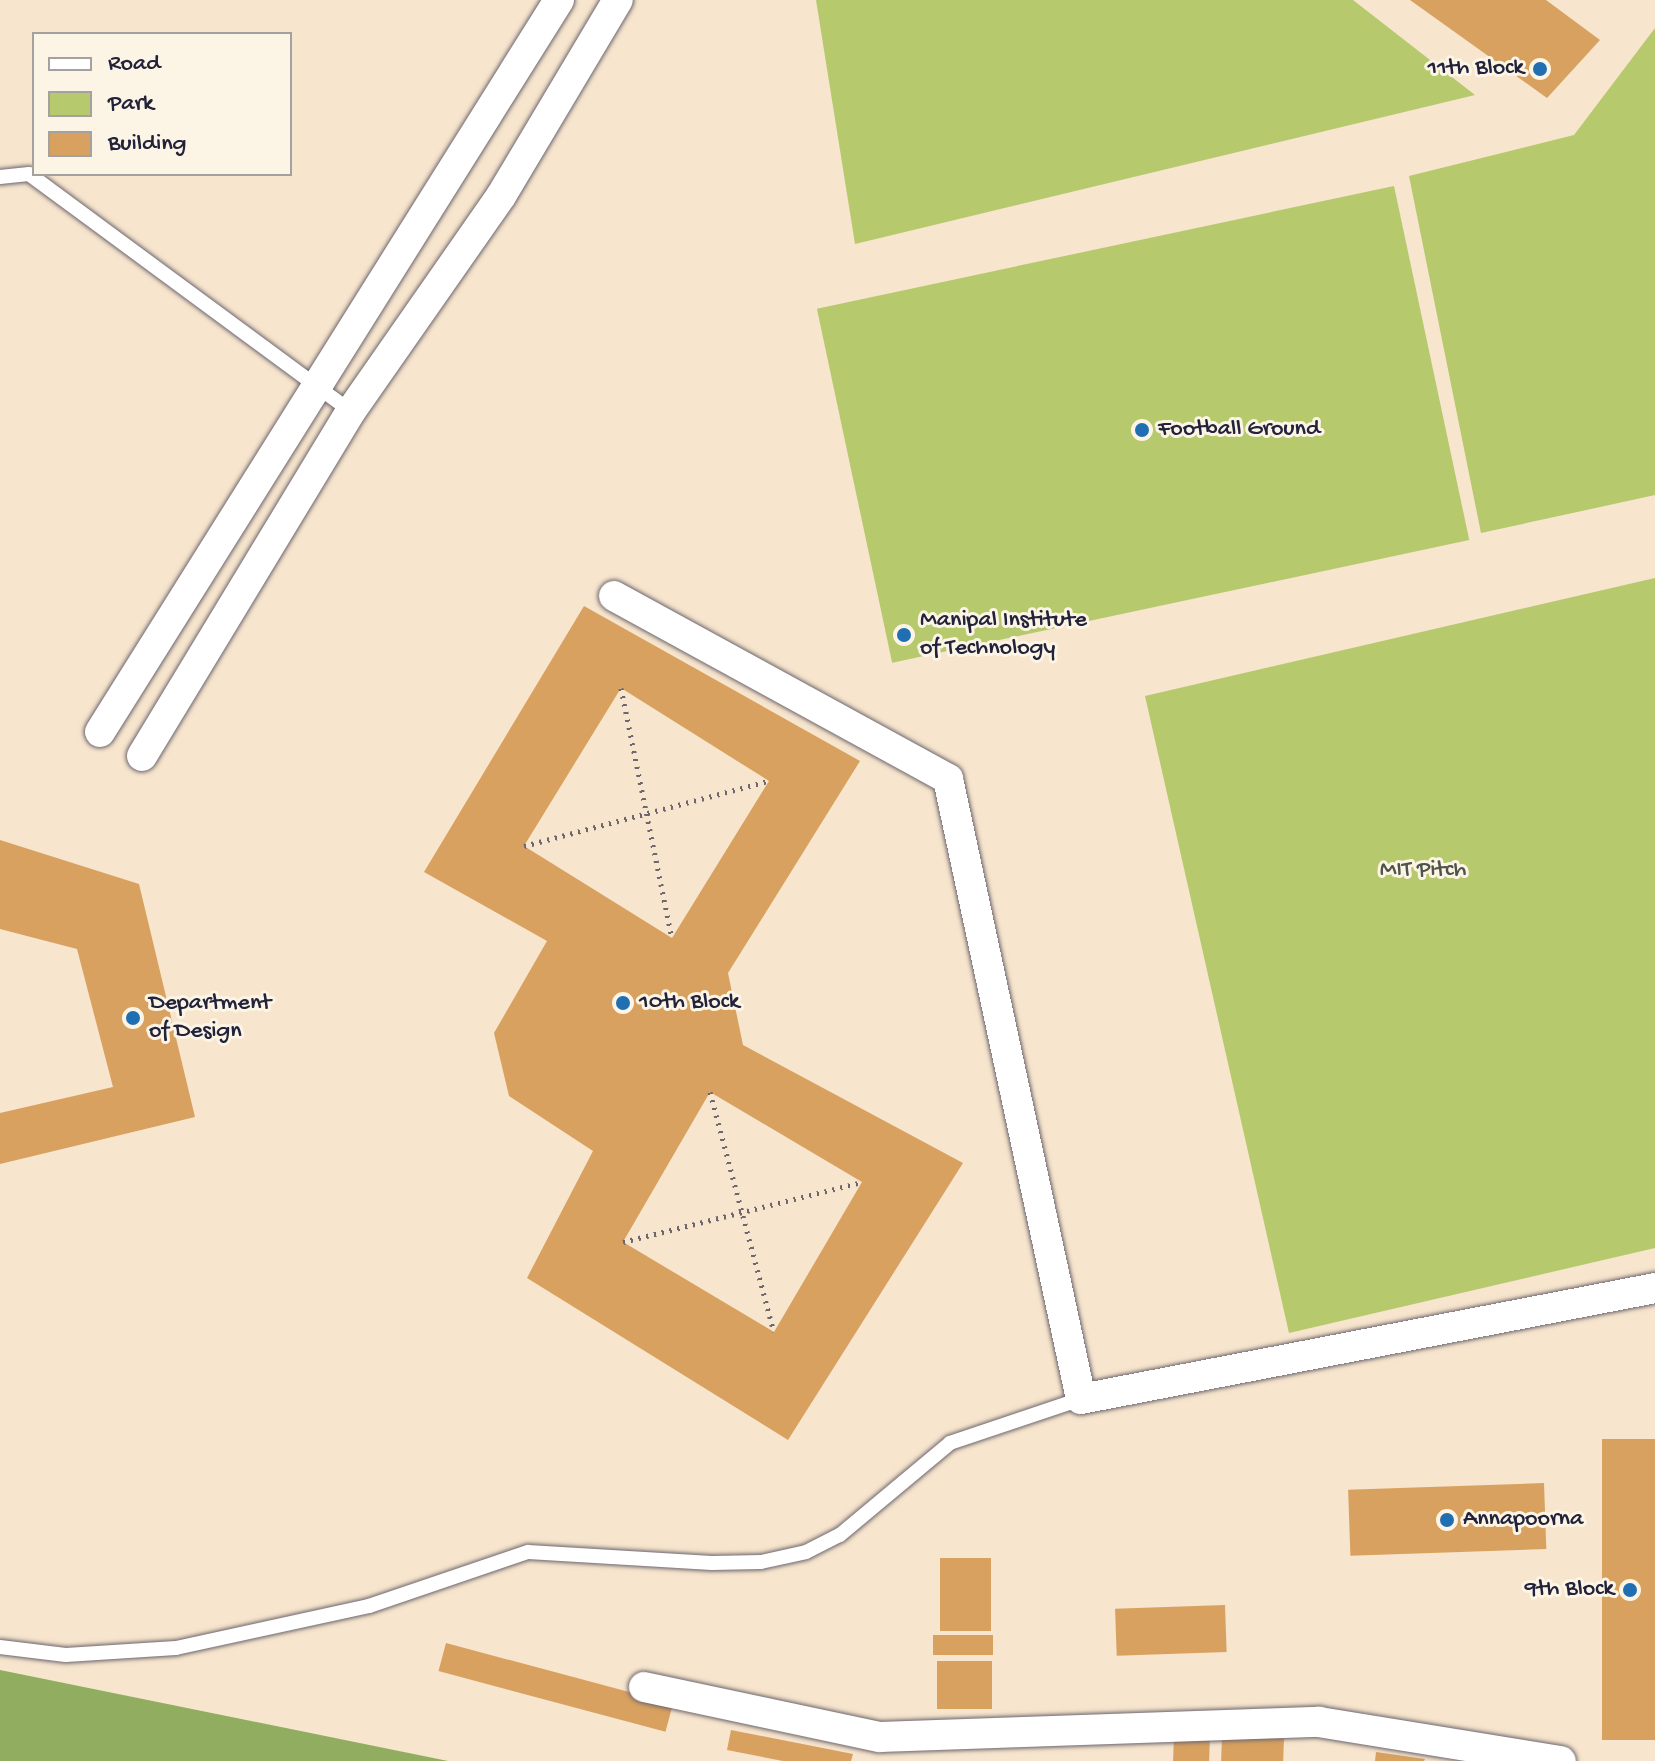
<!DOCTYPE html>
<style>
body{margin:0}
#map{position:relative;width:1655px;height:1761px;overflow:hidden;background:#f7e5cd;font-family:"Gochi Hand",sans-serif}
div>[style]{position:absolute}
.green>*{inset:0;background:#b6c96d;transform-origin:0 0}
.forest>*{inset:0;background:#90ad60}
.building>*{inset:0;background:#d8a15f;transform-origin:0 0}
.path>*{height:5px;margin-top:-2.5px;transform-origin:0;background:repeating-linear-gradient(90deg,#6d666e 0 2px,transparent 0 8px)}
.roads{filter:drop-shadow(0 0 2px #6d666e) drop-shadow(0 0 2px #6d666e)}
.service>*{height:14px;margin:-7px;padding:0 7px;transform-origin:7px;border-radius:7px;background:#fff}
.minor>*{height:30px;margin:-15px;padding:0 15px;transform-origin:15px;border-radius:15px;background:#fff}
.dots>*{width:22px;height:22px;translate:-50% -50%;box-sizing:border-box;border:4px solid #fcf5e5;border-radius:50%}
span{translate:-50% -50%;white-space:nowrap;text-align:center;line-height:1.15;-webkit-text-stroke:6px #fcf5e5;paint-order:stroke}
.poi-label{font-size:24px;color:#22223b}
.right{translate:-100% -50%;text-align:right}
.left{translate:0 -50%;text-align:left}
.park-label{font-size:24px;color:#4e544a}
.legend{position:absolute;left:32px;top:32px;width:260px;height:144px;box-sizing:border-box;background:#fcf5e5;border:2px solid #a5a1a1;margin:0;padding:10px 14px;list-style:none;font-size:24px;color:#22223b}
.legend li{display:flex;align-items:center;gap:16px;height:40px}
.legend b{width:40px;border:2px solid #a5a1a1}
</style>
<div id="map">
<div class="green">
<i style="clip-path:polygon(816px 0,1353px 0,1475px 95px,855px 244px)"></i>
<i style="clip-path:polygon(1655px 28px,1655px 495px,1481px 533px,1409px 176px,1574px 135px)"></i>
<i style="left:1394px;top:186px;width:362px;height:590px;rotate:78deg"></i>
<i style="clip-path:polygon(1655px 578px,1655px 1248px,1289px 1333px,1145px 696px)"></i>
</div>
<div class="forest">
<i style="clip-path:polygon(0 1670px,448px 1761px,0 1761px)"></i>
</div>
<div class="building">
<i style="clip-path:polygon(1410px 0,1546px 0,1600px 40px,1547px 98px)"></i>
<i style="clip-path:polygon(evenodd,584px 606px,860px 761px,728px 973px,743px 1045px,963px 1163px,788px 1440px,527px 1278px,593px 1151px,509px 1096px,494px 1033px,547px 941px,424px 872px,584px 606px,621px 688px,769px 781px,672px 938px,524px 846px,621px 688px,584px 606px,710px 1092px,862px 1182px,774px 1332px,623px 1242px,710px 1092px)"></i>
<i style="clip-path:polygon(0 840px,139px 884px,195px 1117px,0 1164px,0 1113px,113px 1087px,77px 949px,0 929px)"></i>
<i style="left:1655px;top:1439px;width:301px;height:53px;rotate:90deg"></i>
<i style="left:1544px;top:1483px;width:66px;height:196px;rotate:88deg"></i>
<i style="left:940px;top:1558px;width:51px;height:73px"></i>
<i style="left:1225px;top:1605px;width:47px;height:110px;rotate:88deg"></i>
<i style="left:993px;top:1635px;width:20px;height:60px;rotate:90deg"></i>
<i style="left:446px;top:1643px;width:235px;height:29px;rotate:15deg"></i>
<i style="left:992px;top:1661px;width:48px;height:55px;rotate:90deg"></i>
<i style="clip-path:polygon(731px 1730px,853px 1754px,851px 1761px,783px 1761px,727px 1750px)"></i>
<i style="left:1174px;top:1735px;width:36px;height:26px;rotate:2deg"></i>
<i style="left:1222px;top:1736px;width:62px;height:25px;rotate:2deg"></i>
<i style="clip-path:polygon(1376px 1752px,1425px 1759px,1424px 1761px,1375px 1761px)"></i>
</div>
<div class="path">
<i style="left:621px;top:688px;width:255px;rotate:78.5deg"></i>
<i style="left:524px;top:846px;width:253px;rotate:-14.9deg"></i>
<i style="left:710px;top:1092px;width:248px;rotate:75.1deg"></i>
<i style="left:623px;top:1242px;width:246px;rotate:-14.1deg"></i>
</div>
<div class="roads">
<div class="service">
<i style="left:0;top:177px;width:29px;rotate:-6deg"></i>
<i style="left:29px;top:174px;width:400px;rotate:36.4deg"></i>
<i style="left:0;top:1647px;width:66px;rotate:6.9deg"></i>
<i style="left:66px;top:1655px;width:110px;rotate:-3.6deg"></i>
<i style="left:176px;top:1648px;width:198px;rotate:-12.3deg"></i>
<i style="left:369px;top:1606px;width:168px;rotate:-18.8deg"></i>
<i style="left:528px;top:1552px;width:184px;rotate:3.4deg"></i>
<i style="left:712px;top:1563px;width:49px;rotate:-1.2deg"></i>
<i style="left:761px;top:1562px;width:46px;rotate:-12.5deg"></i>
<i style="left:806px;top:1552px;width:38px;rotate:-27deg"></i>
<i style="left:840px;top:1535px;width:143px;rotate:-39.9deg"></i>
<i style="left:950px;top:1443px;width:138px;rotate:-18.6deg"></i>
</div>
<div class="minor">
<i style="left:614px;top:596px;width:381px;rotate:28.7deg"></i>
<i style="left:948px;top:779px;width:634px;rotate:77.89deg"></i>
<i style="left:1081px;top:1399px;width:585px;rotate:-10.94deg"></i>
<i style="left:100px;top:732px;width:864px;rotate:-57.91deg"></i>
<i style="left:142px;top:756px;width:403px;rotate:-58.8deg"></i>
<i style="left:351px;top:411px;width:262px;rotate:-55.1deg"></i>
<i style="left:501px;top:196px;width:228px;rotate:-59.2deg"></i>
<i style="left:644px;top:1687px;width:241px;rotate:12deg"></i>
<i style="left:880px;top:1737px;width:439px;rotate:-2deg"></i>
<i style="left:1319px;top:1722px;width:245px;rotate:9.2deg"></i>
</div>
</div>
<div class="dots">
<i style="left:1540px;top:69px;background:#1f6fb2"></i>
<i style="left:1142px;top:430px;background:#1f6fb2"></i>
<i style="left:904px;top:635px;background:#1f6fb2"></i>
<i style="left:623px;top:1003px;background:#1f6fb2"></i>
<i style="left:133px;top:1018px;background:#1f6fb2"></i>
<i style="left:1447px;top:1520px;background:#1f6fb2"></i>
<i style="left:1630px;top:1590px;background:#1f6fb2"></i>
</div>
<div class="poi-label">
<span class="right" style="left:1524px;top:69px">11th Block</span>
<span class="left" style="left:1158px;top:430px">Football Ground</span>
<span class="left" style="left:920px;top:635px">Manipal Institute<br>of Technology</span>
<span class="left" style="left:639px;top:1003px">10th Block</span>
<span class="left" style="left:149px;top:1018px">Department<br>of Design</span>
<span class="left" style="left:1463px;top:1520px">Annapoorna</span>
<span class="right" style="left:1614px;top:1590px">9th Block</span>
</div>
<div class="park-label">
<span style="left:1423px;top:871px">MIT Pitch</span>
</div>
<ul class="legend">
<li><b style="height:10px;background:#fff"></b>Road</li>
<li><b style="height:22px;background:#b6c96d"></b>Park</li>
<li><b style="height:22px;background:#d8a15f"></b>Building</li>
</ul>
</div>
